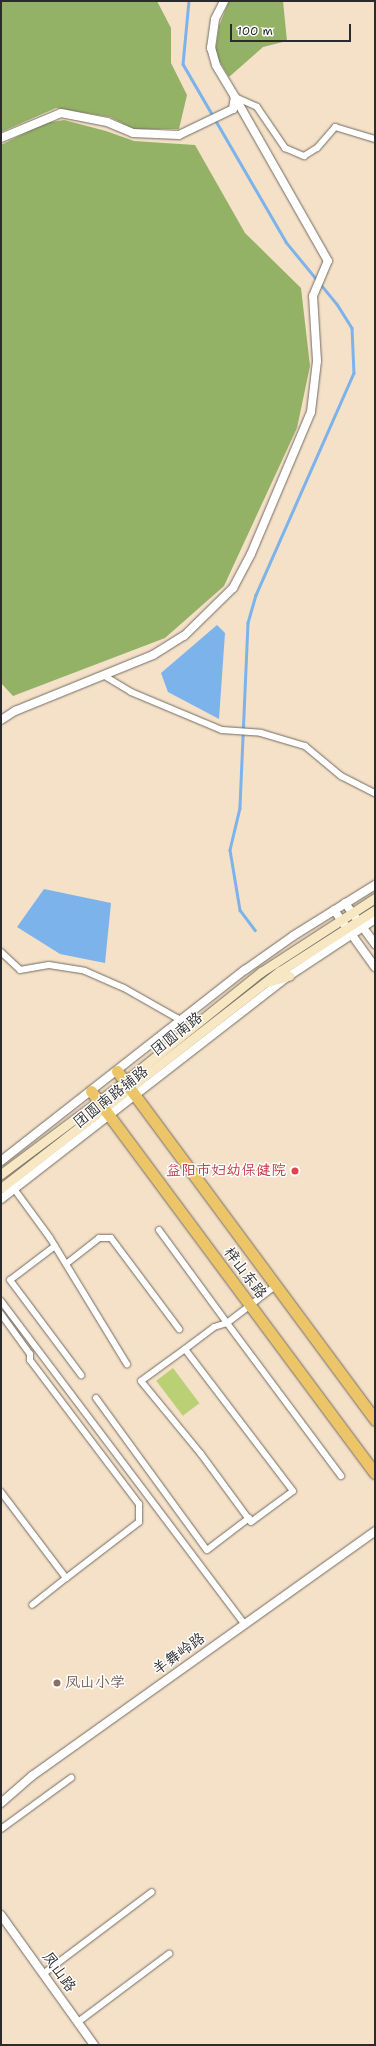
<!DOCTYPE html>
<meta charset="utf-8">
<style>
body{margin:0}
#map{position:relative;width:376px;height:2046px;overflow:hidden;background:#f5e1c8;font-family:"Shantell Sans","LXGW WenKai TC",sans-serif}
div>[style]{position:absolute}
.green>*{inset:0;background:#bad074;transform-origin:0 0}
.forest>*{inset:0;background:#93b266}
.water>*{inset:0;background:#7cb3eb}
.stream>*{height:2.5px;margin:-1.25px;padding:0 1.25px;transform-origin:1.25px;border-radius:1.25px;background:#7cb3eb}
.roads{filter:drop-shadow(0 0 1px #726b62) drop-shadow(0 0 1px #726b62)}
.minor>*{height:6px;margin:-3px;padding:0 3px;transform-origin:3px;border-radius:3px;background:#fff}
.tertiary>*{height:8px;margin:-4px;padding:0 4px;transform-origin:4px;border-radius:4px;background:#fff}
.secondary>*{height:9px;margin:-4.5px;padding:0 4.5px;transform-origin:4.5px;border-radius:4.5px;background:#f7e8c3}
.trunk>*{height:11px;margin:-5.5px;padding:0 5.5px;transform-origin:5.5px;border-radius:5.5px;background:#ecc569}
.dots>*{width:11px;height:11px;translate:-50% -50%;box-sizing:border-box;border:2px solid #fff;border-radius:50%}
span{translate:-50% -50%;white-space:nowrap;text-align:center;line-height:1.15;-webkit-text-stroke:3px #fff;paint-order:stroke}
.street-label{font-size:15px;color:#2b2b2b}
.health-label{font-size:15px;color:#be3a42}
.right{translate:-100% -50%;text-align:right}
.education-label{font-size:15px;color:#785e54}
.left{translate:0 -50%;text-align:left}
.frame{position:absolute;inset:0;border:2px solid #2b2b2b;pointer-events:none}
.scale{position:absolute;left:230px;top:24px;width:121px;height:18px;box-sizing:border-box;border:2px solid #2b2b2b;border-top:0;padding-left:5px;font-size:12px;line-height:14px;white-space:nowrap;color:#2b2b2b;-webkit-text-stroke:3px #fff;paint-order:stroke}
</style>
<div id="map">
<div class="green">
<i style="left:173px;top:1368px;width:44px;height:21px;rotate:53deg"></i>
</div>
<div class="forest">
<i style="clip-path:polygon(1px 1px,157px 1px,171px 28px,171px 63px,187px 95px,179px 129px,134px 129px,110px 117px,56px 108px,1px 132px)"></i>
<i style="clip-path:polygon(229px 1px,283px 1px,287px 41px,263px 47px,229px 77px,215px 54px,219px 26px)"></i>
<i style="clip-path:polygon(64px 120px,106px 131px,134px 141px,195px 145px,245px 233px,301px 288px,310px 366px,297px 428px,224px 586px,165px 638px,13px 696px,1px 683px,1px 145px,45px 123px)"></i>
</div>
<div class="water">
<i style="clip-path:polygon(217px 625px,225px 633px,219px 719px,168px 692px,161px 673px)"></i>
<i style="clip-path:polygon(44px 889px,111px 903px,105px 963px,60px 954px,17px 927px)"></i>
</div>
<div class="stream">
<i style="left:189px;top:1px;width:63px;rotate:95.4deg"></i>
<i style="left:183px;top:64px;width:206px;rotate:59.9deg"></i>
<i style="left:286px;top:242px;width:80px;rotate:50.6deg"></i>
<i style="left:337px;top:304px;width:28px;rotate:58deg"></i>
<i style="left:352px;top:328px;width:45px;rotate:87.5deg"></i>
<i style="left:354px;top:373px;width:243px;rotate:113.8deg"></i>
<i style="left:256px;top:595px;width:29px;rotate:106deg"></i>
<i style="left:248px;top:623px;width:185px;rotate:92.5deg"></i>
<i style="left:240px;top:808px;width:43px;rotate:103.4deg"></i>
<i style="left:230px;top:850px;width:61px;rotate:80.5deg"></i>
<i style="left:240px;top:910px;width:25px;rotate:53deg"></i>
</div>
<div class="roads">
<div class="minor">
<i style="left:235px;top:97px;width:24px;rotate:24deg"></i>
<i style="left:257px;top:107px;width:50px;rotate:55.7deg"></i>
<i style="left:285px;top:148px;width:21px;rotate:23deg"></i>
<i style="left:304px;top:156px;width:15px;rotate:-32deg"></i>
<i style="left:317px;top:148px;width:28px;rotate:-49deg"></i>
<i style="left:335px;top:127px;width:42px;rotate:16.7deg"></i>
<i style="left:103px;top:675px;width:33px;rotate:31deg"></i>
<i style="left:131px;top:692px;width:99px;rotate:22.7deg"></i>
<i style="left:222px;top:730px;width:39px;rotate:4deg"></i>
<i style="left:261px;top:733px;width:46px;rotate:16.5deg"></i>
<i style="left:305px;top:746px;width:47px;rotate:39.8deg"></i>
<i style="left:341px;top:776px;width:38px;rotate:27deg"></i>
<i style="left:1px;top:952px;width:26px;rotate:43deg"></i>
<i style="left:20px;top:970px;width:29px;rotate:-10deg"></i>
<i style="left:49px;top:965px;width:36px;rotate:9deg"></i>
<i style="left:85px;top:971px;width:43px;rotate:23.6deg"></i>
<i style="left:124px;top:988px;width:61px;rotate:29.5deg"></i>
<i style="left:177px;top:1018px;width:16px;rotate:52deg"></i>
<i style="left:12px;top:1186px;width:64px;rotate:53.8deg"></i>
<i style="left:50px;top:1238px;width:148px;rotate:58.6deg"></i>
<i style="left:159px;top:1230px;width:115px;rotate:53.8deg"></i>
<i style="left:227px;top:1323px;width:61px;rotate:-37.6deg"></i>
<i style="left:55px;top:1246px;width:56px;rotate:142.9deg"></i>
<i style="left:10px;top:1280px;width:119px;rotate:53.2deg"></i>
<i style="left:66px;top:1264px;width:42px;rotate:-38.2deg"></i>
<i style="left:99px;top:1238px;width:12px"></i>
<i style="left:111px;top:1238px;width:114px;rotate:53.2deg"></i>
<i style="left:1px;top:1301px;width:404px;rotate:53deg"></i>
<i style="left:1px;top:1314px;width:49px;rotate:54.1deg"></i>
<i style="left:30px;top:1354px;width:6px;rotate:90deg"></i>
<i style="left:30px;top:1360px;width:181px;rotate:52.9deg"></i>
<i style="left:139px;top:1504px;width:18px;rotate:90deg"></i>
<i style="left:139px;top:1522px;width:92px;rotate:142.5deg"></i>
<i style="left:185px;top:1349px;width:54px;rotate:144deg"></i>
<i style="left:141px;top:1381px;width:94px;rotate:50.6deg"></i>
<i style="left:201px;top:1454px;width:84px;rotate:53.7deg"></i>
<i style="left:251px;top:1522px;width:52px;rotate:-36.4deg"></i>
<i style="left:293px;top:1491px;width:178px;rotate:-127.3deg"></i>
<i style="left:185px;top:1349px;width:36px;rotate:-37deg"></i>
<i style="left:214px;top:1327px;width:14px;rotate:-17deg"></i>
<i style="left:227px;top:1323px;width:191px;rotate:53.3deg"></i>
<i style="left:96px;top:1398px;width:188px;rotate:53.9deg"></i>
<i style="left:207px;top:1550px;width:53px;rotate:-37.3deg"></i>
<i style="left:1px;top:1492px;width:108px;rotate:52.9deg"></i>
<i style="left:66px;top:1578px;width:43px;rotate:141.5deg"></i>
<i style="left:1px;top:1829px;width:87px;rotate:-36.1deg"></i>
<i style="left:43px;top:1974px;width:136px;rotate:-37deg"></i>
<i style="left:78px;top:2022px;width:114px;rotate:-36.8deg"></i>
</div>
<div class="tertiary">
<i style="left:1px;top:138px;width:65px;rotate:-22.6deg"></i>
<i style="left:61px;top:113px;width:47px;rotate:11.1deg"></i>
<i style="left:107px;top:122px;width:28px;rotate:23deg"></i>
<i style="left:133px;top:133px;width:46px;rotate:2.5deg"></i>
<i style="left:179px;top:135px;width:60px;rotate:-25.7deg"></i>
<i style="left:233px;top:109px;width:12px;rotate:-81deg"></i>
<i style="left:235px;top:97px;width:37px;rotate:-121deg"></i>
<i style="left:216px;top:65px;width:18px;rotate:-106deg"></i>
<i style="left:211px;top:48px;width:29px;rotate:-82deg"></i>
<i style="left:215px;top:19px;width:20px;rotate:-63deg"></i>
<i style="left:1px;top:720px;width:17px;rotate:-33deg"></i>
<i style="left:15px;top:711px;width:149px;rotate:-22.1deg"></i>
<i style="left:153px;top:655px;width:36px;rotate:-32deg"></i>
<i style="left:184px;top:636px;width:69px;rotate:-44.4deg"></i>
<i style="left:233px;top:588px;width:38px;rotate:-62deg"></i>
<i style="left:251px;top:554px;width:154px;rotate:-67.1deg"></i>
<i style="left:311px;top:412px;width:51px;rotate:-83.3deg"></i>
<i style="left:317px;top:361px;width:65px;rotate:-93.5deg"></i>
<i style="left:313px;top:296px;width:38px;rotate:-67deg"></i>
<i style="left:328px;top:261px;width:189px;rotate:-119.6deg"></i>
<i style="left:345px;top:903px;width:51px;rotate:53.8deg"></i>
<i style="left:334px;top:910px;width:70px;rotate:54.3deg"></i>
<i style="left:1px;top:1161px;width:310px;rotate:-38.1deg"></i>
<i style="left:245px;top:970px;width:59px;rotate:-35.3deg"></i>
<i style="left:293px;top:936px;width:97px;rotate:-31.9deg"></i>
<i style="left:1px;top:1199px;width:364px;rotate:-37.8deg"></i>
<i style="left:289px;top:976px;width:103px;rotate:-33.5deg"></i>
<i style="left:1px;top:1803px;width:41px;rotate:-41.1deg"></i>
<i style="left:32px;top:1776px;width:422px;rotate:-35.5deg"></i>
<i style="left:1px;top:1915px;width:160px;rotate:54.4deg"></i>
</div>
<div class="secondary">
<i style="left:271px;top:981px;width:19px;rotate:-16deg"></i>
<i style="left:1px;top:1174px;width:154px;rotate:-36.8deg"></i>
<i style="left:124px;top:1082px;width:176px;rotate:-38.8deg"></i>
<i style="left:261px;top:972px;width:136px;rotate:-33deg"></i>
<i style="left:1px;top:1188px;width:353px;rotate:-37.9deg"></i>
<i style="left:280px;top:971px;width:113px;rotate:-32.7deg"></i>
</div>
<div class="trunk">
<i style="left:117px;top:1071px;width:434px;rotate:53.5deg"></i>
<i style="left:91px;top:1091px;width:476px;rotate:53.4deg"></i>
</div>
</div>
<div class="dots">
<i style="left:295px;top:1171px;background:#e0444e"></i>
<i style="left:57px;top:1683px;background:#8d6e63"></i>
</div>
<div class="street-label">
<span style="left:177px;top:1034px;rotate:-38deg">团圆南路</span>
<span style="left:111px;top:1097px;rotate:-38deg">团圆南路辅路</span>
<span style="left:245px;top:1273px;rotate:53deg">梓山东路</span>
<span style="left:179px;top:1654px;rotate:-36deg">羊舞岭路</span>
<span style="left:59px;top:1972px;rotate:54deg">凤山路</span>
</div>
<div class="health-label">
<span class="right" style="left:286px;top:1171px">益阳市妇幼保健院</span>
</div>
<div class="education-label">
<span class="left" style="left:65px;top:1683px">凤山小学</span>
</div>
<div class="frame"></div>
<div class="scale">100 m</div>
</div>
